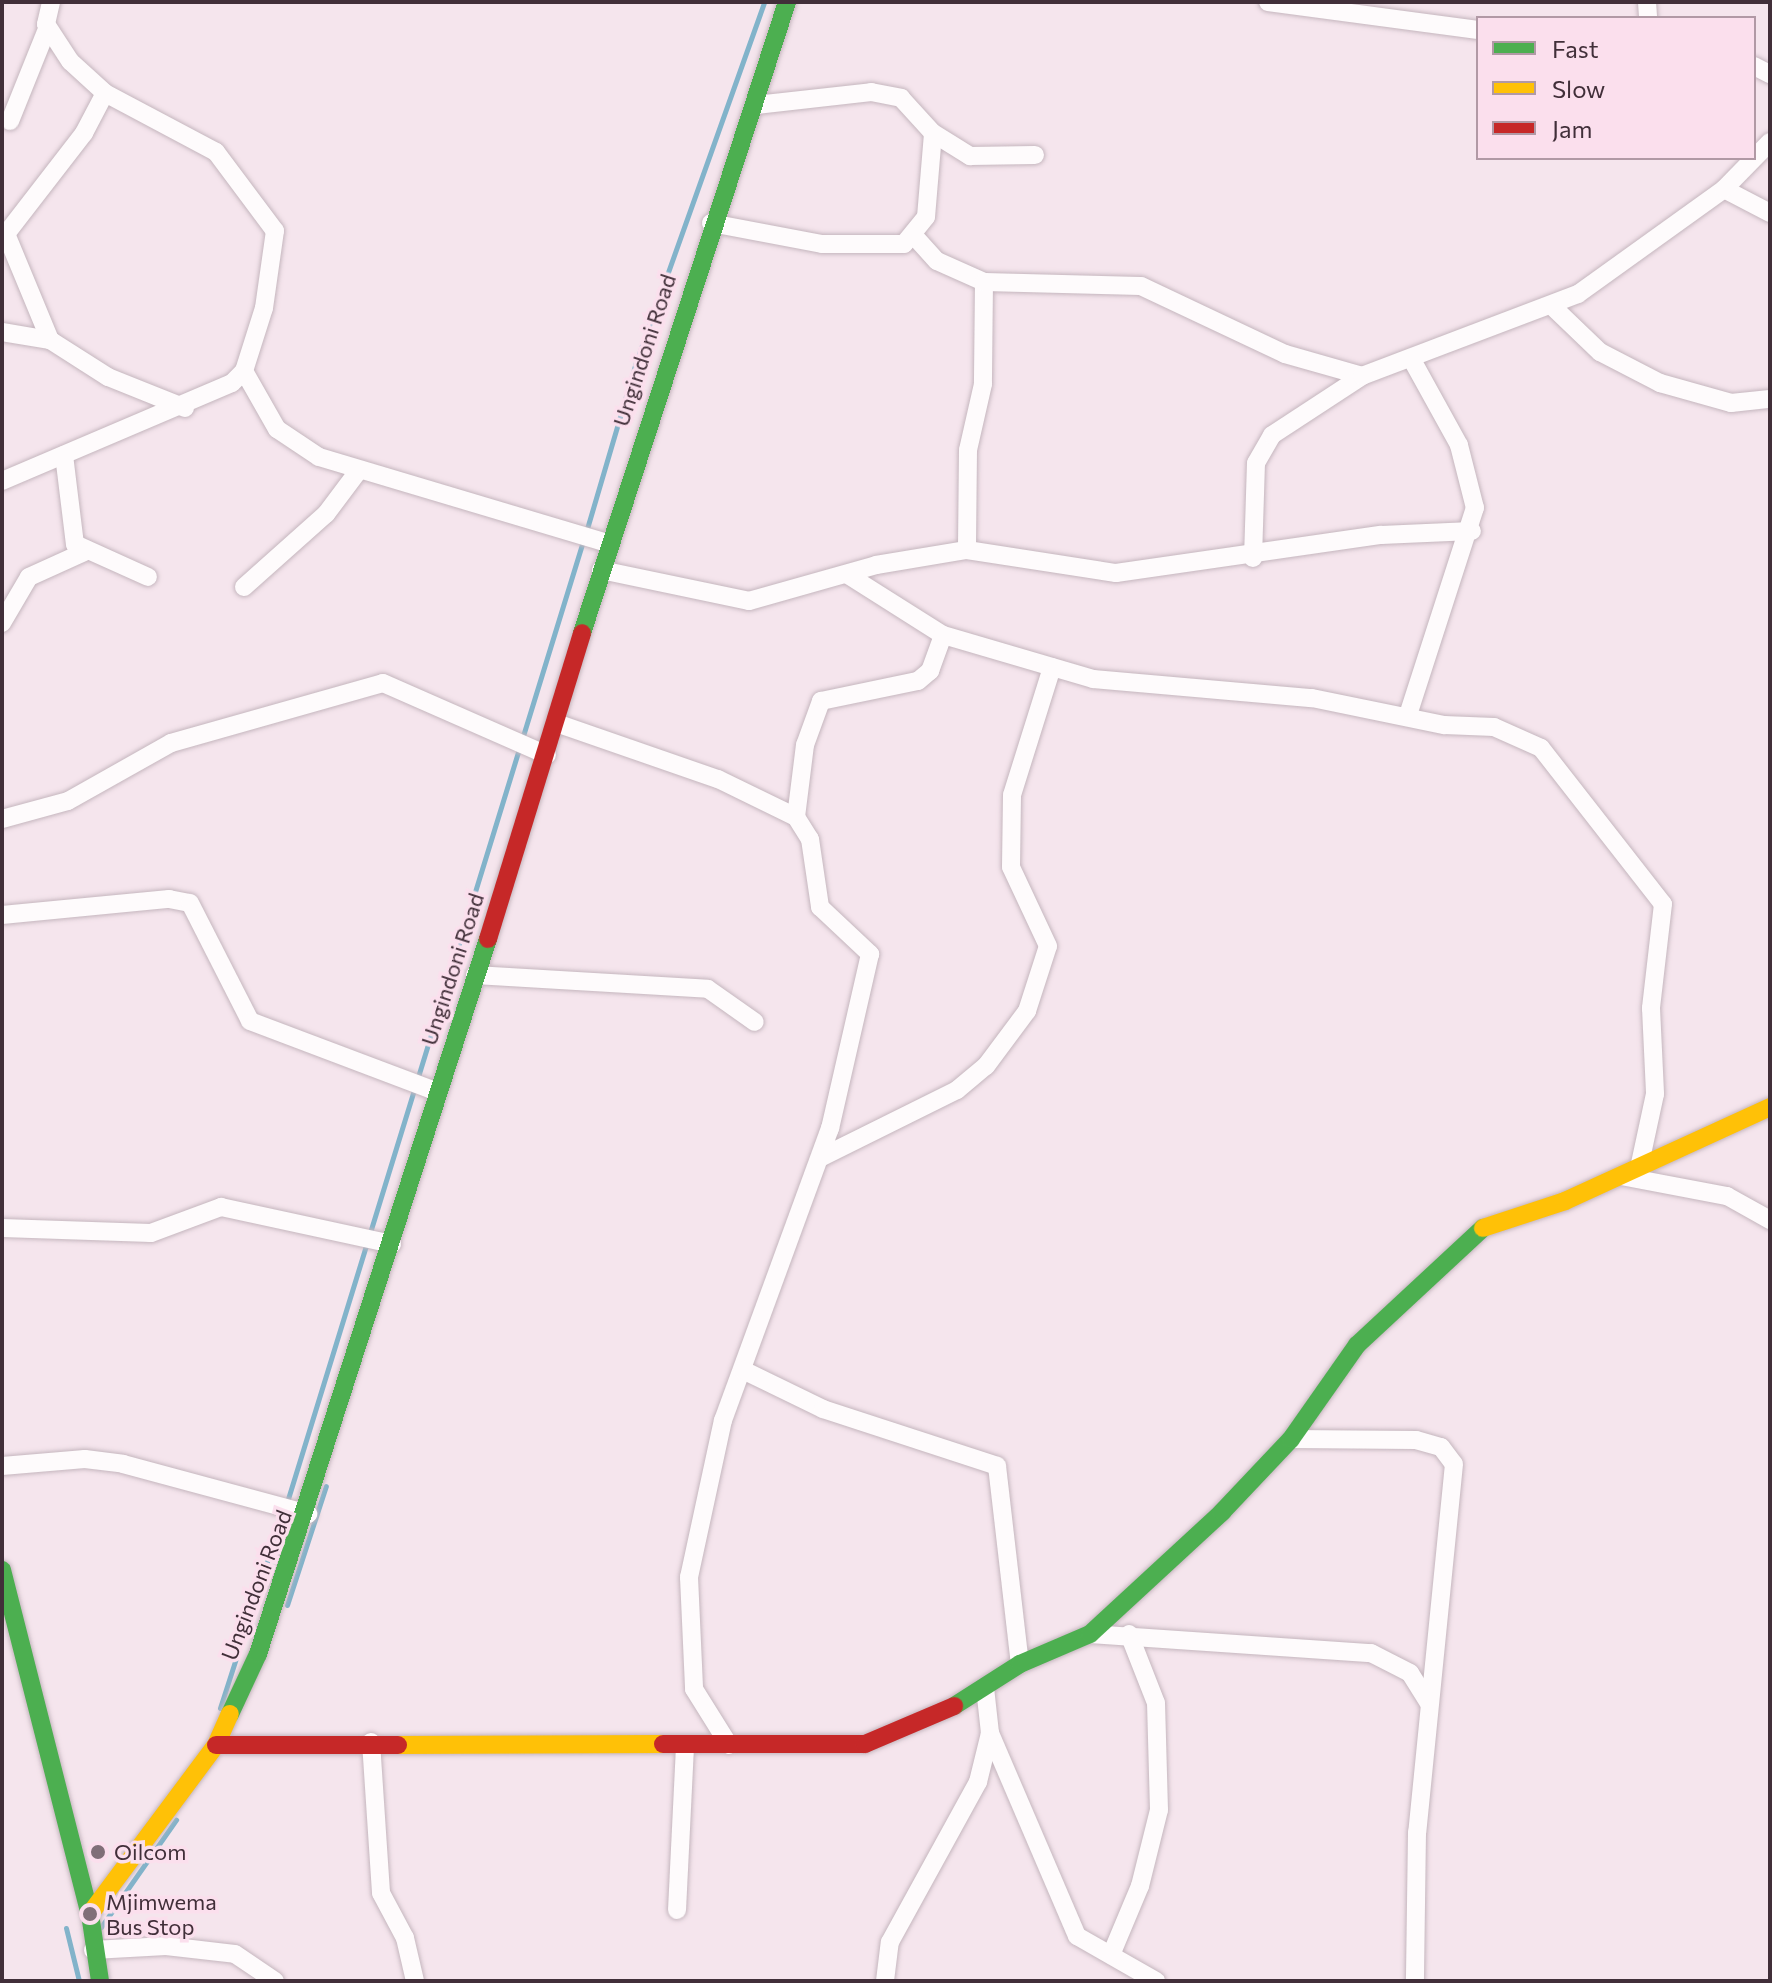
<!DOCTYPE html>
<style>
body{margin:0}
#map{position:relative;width:1772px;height:1983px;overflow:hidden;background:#f5e5ed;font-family:Commissioner,sans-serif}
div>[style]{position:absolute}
.stream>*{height:5px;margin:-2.5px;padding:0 2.5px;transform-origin:2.5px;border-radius:2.5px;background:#82b3ca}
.roads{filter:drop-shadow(0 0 2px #c5b6be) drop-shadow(0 0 2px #c5b6be)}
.street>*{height:18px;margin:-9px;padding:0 9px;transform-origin:9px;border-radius:9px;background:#fefbfc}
.fast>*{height:18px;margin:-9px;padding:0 9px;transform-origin:9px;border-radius:9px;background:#4caf50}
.slow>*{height:18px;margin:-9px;padding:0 9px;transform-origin:9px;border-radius:9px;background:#ffc107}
.jam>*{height:18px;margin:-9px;padding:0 9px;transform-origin:9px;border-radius:9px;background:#c62828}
.dots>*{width:22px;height:22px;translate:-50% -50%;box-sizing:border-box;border:4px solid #fbdfed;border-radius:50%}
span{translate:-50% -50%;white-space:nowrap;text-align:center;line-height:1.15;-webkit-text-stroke:7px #fbdfed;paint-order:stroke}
.street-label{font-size:22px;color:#412f39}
.poi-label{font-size:22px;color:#412f39}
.left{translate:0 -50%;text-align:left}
.frame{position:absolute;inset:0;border:4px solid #412f39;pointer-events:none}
.legend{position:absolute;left:1476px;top:16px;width:280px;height:144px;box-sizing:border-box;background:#fbdfed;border:2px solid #b199a5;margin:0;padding:10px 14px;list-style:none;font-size:24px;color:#412f39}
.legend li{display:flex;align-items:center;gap:16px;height:40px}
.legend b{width:40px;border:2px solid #b199a5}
</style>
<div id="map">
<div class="stream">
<i style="left:586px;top:532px;width:177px;rotate:-73.6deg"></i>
<i style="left:636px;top:362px;width:382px;rotate:-70.4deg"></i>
<i style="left:287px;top:1502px;width:1006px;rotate:-72.88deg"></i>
<i style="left:287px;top:1605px;width:125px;rotate:-71.9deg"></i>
<i style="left:220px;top:1708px;width:206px;rotate:-72.2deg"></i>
<i style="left:101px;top:1927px;width:131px;rotate:-55deg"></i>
<i style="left:66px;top:1928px;width:55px;rotate:76.2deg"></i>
</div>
<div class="roads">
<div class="street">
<i style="left:1268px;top:2px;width:212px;rotate:7.6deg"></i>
<i style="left:1647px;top:2px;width:16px;rotate:86deg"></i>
<i style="left:1754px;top:66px;width:18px;rotate:27deg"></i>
<i style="left:756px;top:105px;width:116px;rotate:-6.4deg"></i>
<i style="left:871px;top:92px;width:31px;rotate:11deg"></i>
<i style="left:901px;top:98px;width:47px;rotate:47.6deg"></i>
<i style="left:933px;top:133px;width:44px;rotate:31.9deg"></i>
<i style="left:970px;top:156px;width:65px;rotate:-0.9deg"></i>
<i style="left:10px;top:121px;width:99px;rotate:-68.1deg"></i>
<i style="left:1724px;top:189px;width:52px;rotate:27.6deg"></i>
<i style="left:711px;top:223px;width:113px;rotate:10.7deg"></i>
<i style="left:822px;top:244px;width:82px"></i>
<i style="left:904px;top:244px;width:35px;rotate:-51deg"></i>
<i style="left:926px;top:217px;width:84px;rotate:-85.2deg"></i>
<i style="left:916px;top:238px;width:31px;rotate:48deg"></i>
<i style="left:937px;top:261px;width:51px;rotate:24.1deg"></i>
<i style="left:984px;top:282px;width:102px;rotate:90.6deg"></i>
<i style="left:983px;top:384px;width:68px;rotate:102.8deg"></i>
<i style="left:968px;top:450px;width:100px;rotate:90.6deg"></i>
<i style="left:984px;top:282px;width:157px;rotate:1.5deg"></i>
<i style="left:1141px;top:286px;width:159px;rotate:25.3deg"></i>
<i style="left:1285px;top:354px;width:80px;rotate:15.9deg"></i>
<i style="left:1553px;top:307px;width:65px;rotate:43.8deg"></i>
<i style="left:1600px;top:352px;width:68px;rotate:27.3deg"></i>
<i style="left:1660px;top:383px;width:74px;rotate:15.7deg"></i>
<i style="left:1731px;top:403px;width:39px;rotate:-6deg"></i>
<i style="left:2px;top:332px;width:49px;rotate:9.5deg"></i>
<i style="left:50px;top:340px;width:69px;rotate:32.5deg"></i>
<i style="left:108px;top:377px;width:83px;rotate:21.9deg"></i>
<i style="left:50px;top:340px;width:115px;rotate:-112.5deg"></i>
<i style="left:6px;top:234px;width:128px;rotate:-52.3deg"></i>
<i style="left:84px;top:133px;width:45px;rotate:-62.3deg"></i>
<i style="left:244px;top:371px;width:67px;rotate:60.4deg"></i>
<i style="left:277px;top:429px;width:50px;rotate:33.7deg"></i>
<i style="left:319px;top:457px;width:301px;rotate:16.6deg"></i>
<i style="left:64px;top:455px;width:90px;rotate:83deg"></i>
<i style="left:75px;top:544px;width:80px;rotate:24.3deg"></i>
<i style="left:2px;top:481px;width:250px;rotate:-23.1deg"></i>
<i style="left:232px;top:383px;width:17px;rotate:-45deg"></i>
<i style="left:244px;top:371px;width:66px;rotate:-72.4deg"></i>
<i style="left:264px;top:308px;width:78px;rotate:-81.9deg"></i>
<i style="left:275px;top:231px;width:99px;rotate:-126.8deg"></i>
<i style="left:216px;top:152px;width:126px;rotate:-152deg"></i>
<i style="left:105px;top:93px;width:47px;rotate:-137.6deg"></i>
<i style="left:70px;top:61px;width:44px;rotate:-123deg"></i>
<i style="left:46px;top:24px;width:23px;rotate:-77deg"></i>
<i style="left:1253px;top:558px;width:95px;rotate:-88.2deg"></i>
<i style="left:1256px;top:463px;width:32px;rotate:-60deg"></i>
<i style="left:1272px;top:435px;width:108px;rotate:-33.2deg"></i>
<i style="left:1362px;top:376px;width:231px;rotate:-20.8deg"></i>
<i style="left:1578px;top:294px;width:180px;rotate:-35.7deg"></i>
<i style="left:1724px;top:189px;width:66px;rotate:-45.6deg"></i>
<i style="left:601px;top:570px;width:151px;rotate:11.8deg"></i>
<i style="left:749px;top:601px;width:132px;rotate:-15.8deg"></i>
<i style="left:876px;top:565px;width:92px;rotate:-9.4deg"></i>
<i style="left:967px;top:550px;width:151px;rotate:8.8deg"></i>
<i style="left:1116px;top:573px;width:268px;rotate:-8.2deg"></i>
<i style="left:1381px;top:535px;width:91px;rotate:-2.5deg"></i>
<i style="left:848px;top:575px;width:112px;rotate:32.3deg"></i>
<i style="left:943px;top:635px;width:156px;rotate:16.3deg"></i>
<i style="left:1093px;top:679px;width:220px;rotate:5deg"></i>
<i style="left:1312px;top:698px;width:135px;rotate:11.6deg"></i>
<i style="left:1444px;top:725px;width:50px;rotate:2.3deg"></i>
<i style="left:1494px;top:727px;width:51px;rotate:24.1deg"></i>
<i style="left:1541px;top:748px;width:198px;rotate:52deg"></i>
<i style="left:1663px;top:904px;width:105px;rotate:96.6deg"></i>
<i style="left:1651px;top:1008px;width:86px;rotate:87.3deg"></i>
<i style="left:1655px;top:1094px;width:76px;rotate:102.2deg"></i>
<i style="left:244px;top:587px;width:110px;rotate:-41.7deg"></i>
<i style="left:326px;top:514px;width:50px;rotate:-53.1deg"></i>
<i style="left:2px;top:623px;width:53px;rotate:-59.6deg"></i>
<i style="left:29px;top:577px;width:60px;rotate:-24.4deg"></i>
<i style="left:1408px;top:715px;width:218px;rotate:-72.1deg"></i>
<i style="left:1475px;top:508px;width:65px;rotate:-104.3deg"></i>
<i style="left:1459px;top:445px;width:99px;rotate:-118.9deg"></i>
<i style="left:556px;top:723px;width:171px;rotate:19.1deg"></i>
<i style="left:718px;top:779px;width:87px;rotate:26deg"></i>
<i style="left:796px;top:817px;width:26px;rotate:58deg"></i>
<i style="left:810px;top:839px;width:69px;rotate:81.6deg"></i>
<i style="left:820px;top:907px;width:69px;rotate:43.2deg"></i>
<i style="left:870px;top:954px;width:179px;rotate:102.9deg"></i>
<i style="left:830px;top:1128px;width:311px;rotate:110.1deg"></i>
<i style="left:723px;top:1420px;width:161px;rotate:102.2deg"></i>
<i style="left:689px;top:1577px;width:112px;rotate:87.4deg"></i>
<i style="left:694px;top:1689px;width:66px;rotate:58deg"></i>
<i style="left:796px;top:817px;width:73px;rotate:-82.9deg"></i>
<i style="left:805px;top:745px;width:47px;rotate:-70deg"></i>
<i style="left:821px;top:701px;width:99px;rotate:-11.7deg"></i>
<i style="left:918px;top:681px;width:16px;rotate:-40deg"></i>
<i style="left:930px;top:671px;width:38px;rotate:-70deg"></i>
<i style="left:2px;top:819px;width:68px;rotate:-15.3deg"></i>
<i style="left:68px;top:801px;width:118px;rotate:-29.4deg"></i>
<i style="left:171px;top:743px;width:220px;rotate:-15.8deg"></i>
<i style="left:383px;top:683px;width:179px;rotate:23.7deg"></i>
<i style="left:2px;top:915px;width:168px;rotate:-5.5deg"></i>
<i style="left:169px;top:899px;width:21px;rotate:11deg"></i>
<i style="left:190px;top:903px;width:132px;rotate:63deg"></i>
<i style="left:250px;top:1021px;width:201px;rotate:20.7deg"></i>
<i style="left:475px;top:975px;width:233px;rotate:3.4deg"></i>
<i style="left:708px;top:989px;width:57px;rotate:35.1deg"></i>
<i style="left:820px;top:1158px;width:153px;rotate:-26.4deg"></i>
<i style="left:957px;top:1090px;width:38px;rotate:-40deg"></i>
<i style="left:986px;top:1066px;width:69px;rotate:-53.3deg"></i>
<i style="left:1027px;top:1011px;width:68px;rotate:-72.1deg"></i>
<i style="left:1048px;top:946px;width:87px;rotate:-115.1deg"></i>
<i style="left:1011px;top:867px;width:72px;rotate:-89.2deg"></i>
<i style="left:1012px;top:795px;width:134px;rotate:-72.6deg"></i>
<i style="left:1621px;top:1176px;width:108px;rotate:10.7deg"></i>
<i style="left:1727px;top:1196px;width:49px;rotate:29.2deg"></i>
<i style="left:2px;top:1228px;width:149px;rotate:1.9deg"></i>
<i style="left:151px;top:1233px;width:75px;rotate:-20.4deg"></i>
<i style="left:221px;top:1207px;width:175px;rotate:12.2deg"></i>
<i style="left:743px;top:1370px;width:89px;rotate:26deg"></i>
<i style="left:823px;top:1409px;width:183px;rotate:18.1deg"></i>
<i style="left:997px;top:1466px;width:199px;rotate:83.4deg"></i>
<i style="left:1291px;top:1439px;width:125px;rotate:0.5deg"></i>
<i style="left:1416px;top:1440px;width:26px;rotate:16deg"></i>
<i style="left:1441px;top:1447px;width:21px;rotate:53deg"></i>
<i style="left:1454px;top:1464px;width:370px;rotate:95.7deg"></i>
<i style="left:1417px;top:1832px;width:149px;rotate:90.8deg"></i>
<i style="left:2px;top:1466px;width:83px;rotate:-4.8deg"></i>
<i style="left:85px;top:1459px;width:38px;rotate:7deg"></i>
<i style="left:123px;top:1464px;width:192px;rotate:15.1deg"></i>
<i style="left:1090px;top:1634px;width:282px;rotate:3.9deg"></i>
<i style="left:1371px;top:1653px;width:44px;rotate:27.1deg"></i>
<i style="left:1410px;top:1673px;width:36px;rotate:58deg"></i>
<i style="left:990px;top:1733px;width:221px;rotate:66.8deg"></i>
<i style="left:1077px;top:1936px;width:91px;rotate:29.7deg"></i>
<i style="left:371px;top:1742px;width:151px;rotate:86.2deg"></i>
<i style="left:381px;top:1893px;width:51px;rotate:61.9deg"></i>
<i style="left:405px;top:1938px;width:44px;rotate:76.9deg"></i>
<i style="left:677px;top:1910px;width:164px;rotate:-87.2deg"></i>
<i style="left:93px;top:1950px;width:73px;rotate:-3.1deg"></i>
<i style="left:166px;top:1946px;width:69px;rotate:6.6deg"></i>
<i style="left:235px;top:1954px;width:48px;rotate:34deg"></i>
<i style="left:1111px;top:1955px;width:75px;rotate:-67.2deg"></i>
<i style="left:1140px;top:1886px;width:78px;rotate:-76deg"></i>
<i style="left:1159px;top:1810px;width:107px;rotate:-91.6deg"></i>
<i style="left:1156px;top:1703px;width:74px;rotate:-111.4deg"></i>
<i style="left:885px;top:1981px;width:39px;rotate:-83deg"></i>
<i style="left:890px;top:1942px;width:183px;rotate:-61.2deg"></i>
<i style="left:978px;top:1782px;width:50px;rotate:-76.2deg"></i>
<i style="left:990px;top:1733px;width:45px;rotate:-96.3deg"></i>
</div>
<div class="fast">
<i style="left:582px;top:633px;width:663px;rotate:-72deg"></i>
<i style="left:2px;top:1570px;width:355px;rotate:75.7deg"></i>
<i style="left:90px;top:1914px;width:68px;rotate:81.5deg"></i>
<i style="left:954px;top:1706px;width:78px;rotate:-32.5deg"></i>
<i style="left:1020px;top:1664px;width:76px;rotate:-23.2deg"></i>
<i style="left:1090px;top:1634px;width:180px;rotate:-42.7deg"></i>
<i style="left:1222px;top:1512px;width:100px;rotate:-46.6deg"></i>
<i style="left:1291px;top:1439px;width:115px;rotate:-54.9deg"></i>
<i style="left:1357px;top:1345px;width:172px;rotate:-42.9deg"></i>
<i style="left:230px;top:1714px;width:66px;rotate:-65deg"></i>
<i style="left:258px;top:1654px;width:751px;rotate:-72.17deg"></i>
</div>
<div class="slow">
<i style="left:1483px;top:1228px;width:86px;rotate:-18.2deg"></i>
<i style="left:1565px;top:1201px;width:226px;rotate:-24.6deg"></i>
<i style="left:398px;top:1745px;width:265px;rotate:-0.2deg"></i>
<i style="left:90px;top:1914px;width:211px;rotate:-53.3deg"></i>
<i style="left:216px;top:1745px;width:34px;rotate:-66deg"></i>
</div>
<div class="jam">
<i style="left:488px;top:939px;width:320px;rotate:-72.9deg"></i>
<i style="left:663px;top:1744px;width:202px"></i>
<i style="left:865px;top:1744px;width:97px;rotate:-23.1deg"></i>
<i style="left:216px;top:1745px;width:182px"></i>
</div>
</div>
<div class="dots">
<i style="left:98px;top:1852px;background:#806f78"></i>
<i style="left:90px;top:1914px;background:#806f78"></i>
</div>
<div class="street-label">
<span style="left:644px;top:350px;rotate:-72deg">Ungindoni Road</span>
<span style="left:452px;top:969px;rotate:-72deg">Ungindoni Road</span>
<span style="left:256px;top:1585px;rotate:-69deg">Ungindoni Road</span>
</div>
<div class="poi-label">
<span class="left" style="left:114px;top:1852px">Oilcom</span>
<span class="left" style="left:106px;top:1914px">Mjimwema<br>Bus Stop</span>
</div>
<div class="frame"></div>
<ul class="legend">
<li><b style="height:10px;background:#4caf50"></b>Fast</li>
<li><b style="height:10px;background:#ffc107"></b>Slow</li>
<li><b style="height:10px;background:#c62828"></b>Jam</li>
</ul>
</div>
